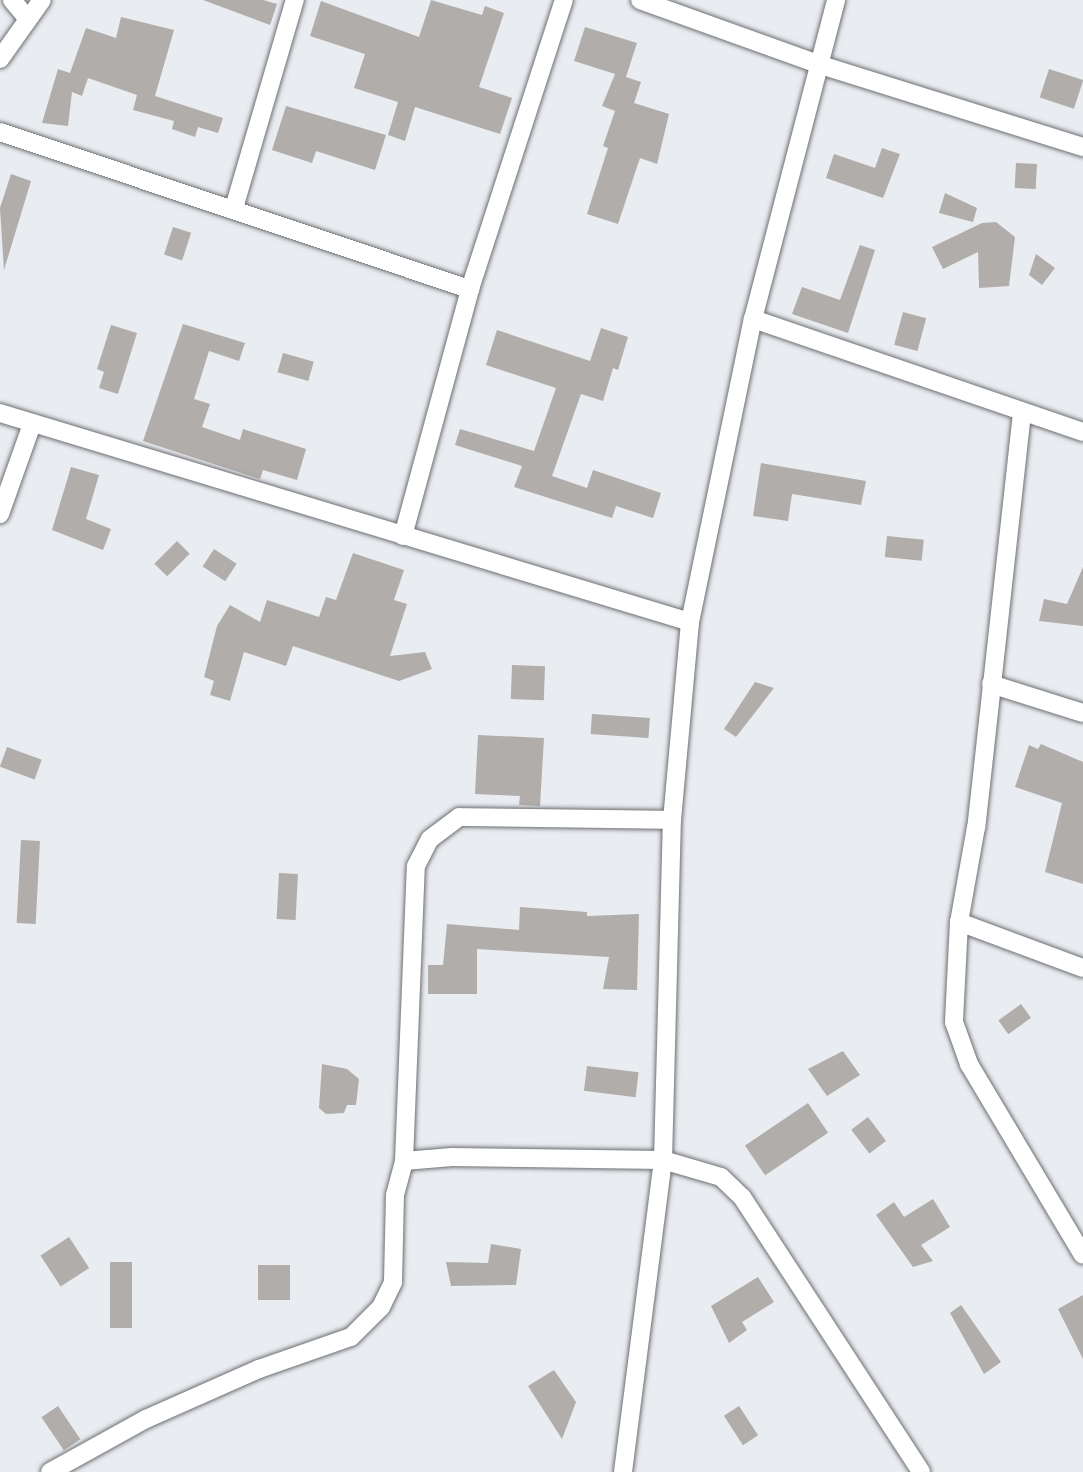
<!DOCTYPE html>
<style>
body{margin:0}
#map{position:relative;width:1083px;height:1472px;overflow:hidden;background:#e9ecf0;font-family:"Noto Sans",sans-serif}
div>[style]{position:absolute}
.building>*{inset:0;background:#b1adaa;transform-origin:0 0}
.roads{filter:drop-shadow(0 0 2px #6d6f73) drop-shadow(0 0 2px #6d6f73)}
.street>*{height:18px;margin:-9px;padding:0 9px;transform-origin:9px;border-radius:9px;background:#fff}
span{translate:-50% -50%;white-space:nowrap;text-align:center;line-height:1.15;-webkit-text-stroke:4.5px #e9ecf0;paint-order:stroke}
</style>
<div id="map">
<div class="building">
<i style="clip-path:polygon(203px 0,263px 0,277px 4px,270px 25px)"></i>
<i style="clip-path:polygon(431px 0,482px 15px,485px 6px,504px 13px,479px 87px,512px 98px,500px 134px,415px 107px,405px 141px,388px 135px,398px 102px,354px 88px,365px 54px,310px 36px,321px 1px,419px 37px)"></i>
<i style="clip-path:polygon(121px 17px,174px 30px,155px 96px,223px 118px,218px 133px,198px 127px,195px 137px,172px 129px,174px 121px,133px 110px,137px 95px,88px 78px,82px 96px,72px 92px,68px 126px,42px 123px,58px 69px,70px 73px,86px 28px,116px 38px)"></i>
<i style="clip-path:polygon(585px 27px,637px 43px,626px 77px,641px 82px,634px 103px,669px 114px,657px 164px,640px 158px,618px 224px,587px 214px,608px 148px,603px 146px,615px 111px,602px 106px,615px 74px,574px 61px)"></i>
<i style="left:1049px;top:69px;width:36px;height:30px;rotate:18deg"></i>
<i style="clip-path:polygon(286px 106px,386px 135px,375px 170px,316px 151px,312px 163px,272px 150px)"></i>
<i style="clip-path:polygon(882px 148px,900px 154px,883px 198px,826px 178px,834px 154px,875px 168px)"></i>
<i style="left:1016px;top:163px;width:21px;height:25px;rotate:3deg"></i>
<i style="clip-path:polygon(11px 174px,31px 181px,4px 270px,0 208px)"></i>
<i style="clip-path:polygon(945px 193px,977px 208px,973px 222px,939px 213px)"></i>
<i style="clip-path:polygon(996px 222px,1015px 237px,1009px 286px,979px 288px,978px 252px,943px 269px,932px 247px,982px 223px)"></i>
<i style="left:173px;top:227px;width:19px;height:29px;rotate:18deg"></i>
<i style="clip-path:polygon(860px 245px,875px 250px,848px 333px,792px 314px,802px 287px,840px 300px)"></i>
<i style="clip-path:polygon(1036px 254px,1055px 268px,1042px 285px,1029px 275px)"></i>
<i style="left:903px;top:312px;width:24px;height:34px;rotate:15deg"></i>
<i style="clip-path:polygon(183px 324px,245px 343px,239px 361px,209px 351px,194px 399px,210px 404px,202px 427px,240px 440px,243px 429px,306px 449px,297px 480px,263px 470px,260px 479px,143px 441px)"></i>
<i style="clip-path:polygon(111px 325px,137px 333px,118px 394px,99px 388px,104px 372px,97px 369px)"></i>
<i style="clip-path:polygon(601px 328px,628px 337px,618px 370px,613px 368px,603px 401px,581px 394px,552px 476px,587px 488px,593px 470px,661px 493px,653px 518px,616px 506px,612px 518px,514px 487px,522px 466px,455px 445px,460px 429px,534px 451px,556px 388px,486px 365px,497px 330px,590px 361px)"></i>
<i style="left:283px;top:353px;width:32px;height:20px;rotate:16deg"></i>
<i style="clip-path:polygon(761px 463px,866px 481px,861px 505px,792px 494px,788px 521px,753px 516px)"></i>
<i style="clip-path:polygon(71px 467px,99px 475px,86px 519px,111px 529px,103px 550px,52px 530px)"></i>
<i style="left:887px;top:536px;width:37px;height:21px;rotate:6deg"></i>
<i style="left:177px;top:541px;width:18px;height:32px;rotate:45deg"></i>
<i style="left:214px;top:549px;width:27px;height:21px;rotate:33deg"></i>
<i style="clip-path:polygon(353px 553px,404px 570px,394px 600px,407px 604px,390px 656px,425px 652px,432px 669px,399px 681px,293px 646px,286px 666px,244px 652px,230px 701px,210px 695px,214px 681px,204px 677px,217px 626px,230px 605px,260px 622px,267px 600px,319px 617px,326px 597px,336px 600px)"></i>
<i style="clip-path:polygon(1083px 567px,1083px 626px,1039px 621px,1044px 599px,1067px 604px)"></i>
<i style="left:512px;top:665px;width:33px;height:34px;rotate:2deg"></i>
<i style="clip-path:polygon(755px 682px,774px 688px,736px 737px,724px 729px)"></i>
<i style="left:592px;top:714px;width:58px;height:20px;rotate:4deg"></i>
<i style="clip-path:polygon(478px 735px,544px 738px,540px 806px,519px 805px,520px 796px,475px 794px)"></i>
<i style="clip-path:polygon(1041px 744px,1083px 762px,1083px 884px,1045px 872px,1062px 803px,1015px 787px,1029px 745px,1038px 749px)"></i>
<i style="left:7px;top:747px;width:37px;height:21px;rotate:20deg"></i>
<i style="left:21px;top:840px;width:19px;height:83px;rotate:3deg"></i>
<i style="left:279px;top:873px;width:19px;height:46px;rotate:3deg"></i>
<i style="clip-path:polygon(520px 907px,587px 912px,587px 916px,639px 914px,637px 990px,603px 989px,609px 957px,477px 949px,477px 994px,428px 994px,428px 965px,443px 965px,447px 924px,519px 930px)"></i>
<i style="left:1021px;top:1004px;width:17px;height:28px;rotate:54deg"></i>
<i style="clip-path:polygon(843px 1051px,860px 1075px,827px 1096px,808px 1069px)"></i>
<i style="clip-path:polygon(322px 1064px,347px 1069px,359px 1079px,356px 1105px,347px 1105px,344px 1113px,326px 1114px,319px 1108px)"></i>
<i style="left:587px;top:1066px;width:52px;height:25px;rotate:7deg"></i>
<i style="left:808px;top:1103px;width:36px;height:76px;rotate:56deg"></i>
<i style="left:868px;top:1117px;width:30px;height:21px;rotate:53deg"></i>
<i style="clip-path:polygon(933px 1199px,950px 1227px,921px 1245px,933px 1261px,913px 1267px,876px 1215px,894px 1202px,904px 1217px)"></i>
<i style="left:69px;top:1237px;width:37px;height:34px;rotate:57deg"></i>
<i style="clip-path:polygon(491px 1244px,521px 1249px,516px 1285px,451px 1286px,446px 1262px,488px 1263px)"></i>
<i style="left:110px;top:1262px;width:22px;height:66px"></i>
<i style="left:258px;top:1265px;width:32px;height:35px"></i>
<i style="clip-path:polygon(758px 1277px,774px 1302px,742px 1322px,747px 1330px,729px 1343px,711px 1306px)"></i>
<i style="clip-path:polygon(1083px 1295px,1083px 1359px,1058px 1309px)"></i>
<i style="clip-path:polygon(961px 1305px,1001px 1362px,984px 1374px,950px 1313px)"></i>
<i style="clip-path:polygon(554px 1370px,576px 1402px,562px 1439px,528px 1386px)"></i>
<i style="left:58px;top:1406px;width:40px;height:20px;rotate:56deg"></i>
<i style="left:739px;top:1406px;width:35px;height:18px;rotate:57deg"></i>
</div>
<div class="roads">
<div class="street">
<i style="left:12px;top:0;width:23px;rotate:50deg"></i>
<i style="left:640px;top:0;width:192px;rotate:19.8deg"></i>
<i style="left:821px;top:65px;width:275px;rotate:17.4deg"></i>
<i style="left:0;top:59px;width:72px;rotate:-54.6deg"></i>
<i style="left:0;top:132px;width:496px;rotate:18.5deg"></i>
<i style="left:234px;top:208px;width:217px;rotate:-73.7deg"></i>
<i style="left:753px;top:319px;width:349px;rotate:18.9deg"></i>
<i style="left:0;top:413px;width:721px;rotate:16.85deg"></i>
<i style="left:1022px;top:413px;width:417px;rotate:96.3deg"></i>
<i style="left:976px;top:827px;width:97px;rotate:100.1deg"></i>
<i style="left:959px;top:922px;width:100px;rotate:92.9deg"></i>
<i style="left:954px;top:1022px;width:45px;rotate:70.3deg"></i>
<i style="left:969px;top:1064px;width:222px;rotate:59.2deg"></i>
<i style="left:0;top:514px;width:96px;rotate:-70.4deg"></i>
<i style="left:403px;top:536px;width:256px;rotate:-74.8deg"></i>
<i style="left:470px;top:289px;width:304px;rotate:-72deg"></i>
<i style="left:991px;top:684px;width:96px;rotate:17.5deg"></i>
<i style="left:959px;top:922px;width:132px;rotate:20.4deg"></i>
<i style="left:404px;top:1161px;width:295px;rotate:-87.7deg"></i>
<i style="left:416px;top:866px;width:30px;rotate:-63deg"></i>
<i style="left:430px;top:839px;width:36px;rotate:-37deg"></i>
<i style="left:459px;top:817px;width:213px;rotate:0.8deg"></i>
<i style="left:50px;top:1472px;width:110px;rotate:-28.9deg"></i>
<i style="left:146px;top:1419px;width:124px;rotate:-23.9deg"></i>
<i style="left:259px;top:1369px;width:97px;rotate:-19.2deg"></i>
<i style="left:351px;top:1337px;width:42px;rotate:-45deg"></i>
<i style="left:381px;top:1307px;width:28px;rotate:-64deg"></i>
<i style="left:393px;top:1282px;width:87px;rotate:-88.7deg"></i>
<i style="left:395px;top:1195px;width:35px;rotate:-75deg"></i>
<i style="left:404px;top:1161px;width:48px;rotate:-4.8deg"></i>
<i style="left:452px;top:1157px;width:211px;rotate:0.8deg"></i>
<i style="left:663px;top:1160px;width:60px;rotate:16.3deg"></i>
<i style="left:721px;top:1177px;width:29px;rotate:44deg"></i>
<i style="left:742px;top:1197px;width:328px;rotate:56.9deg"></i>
<i style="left:623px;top:1472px;width:315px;rotate:-82.7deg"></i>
<i style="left:663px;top:1160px;width:340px;rotate:-88.5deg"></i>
<i style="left:672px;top:820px;width:199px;rotate:-84.8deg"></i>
<i style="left:690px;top:622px;width:309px;rotate:-78.3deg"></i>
<i style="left:753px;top:319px;width:330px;rotate:-75.4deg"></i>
</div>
</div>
</div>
